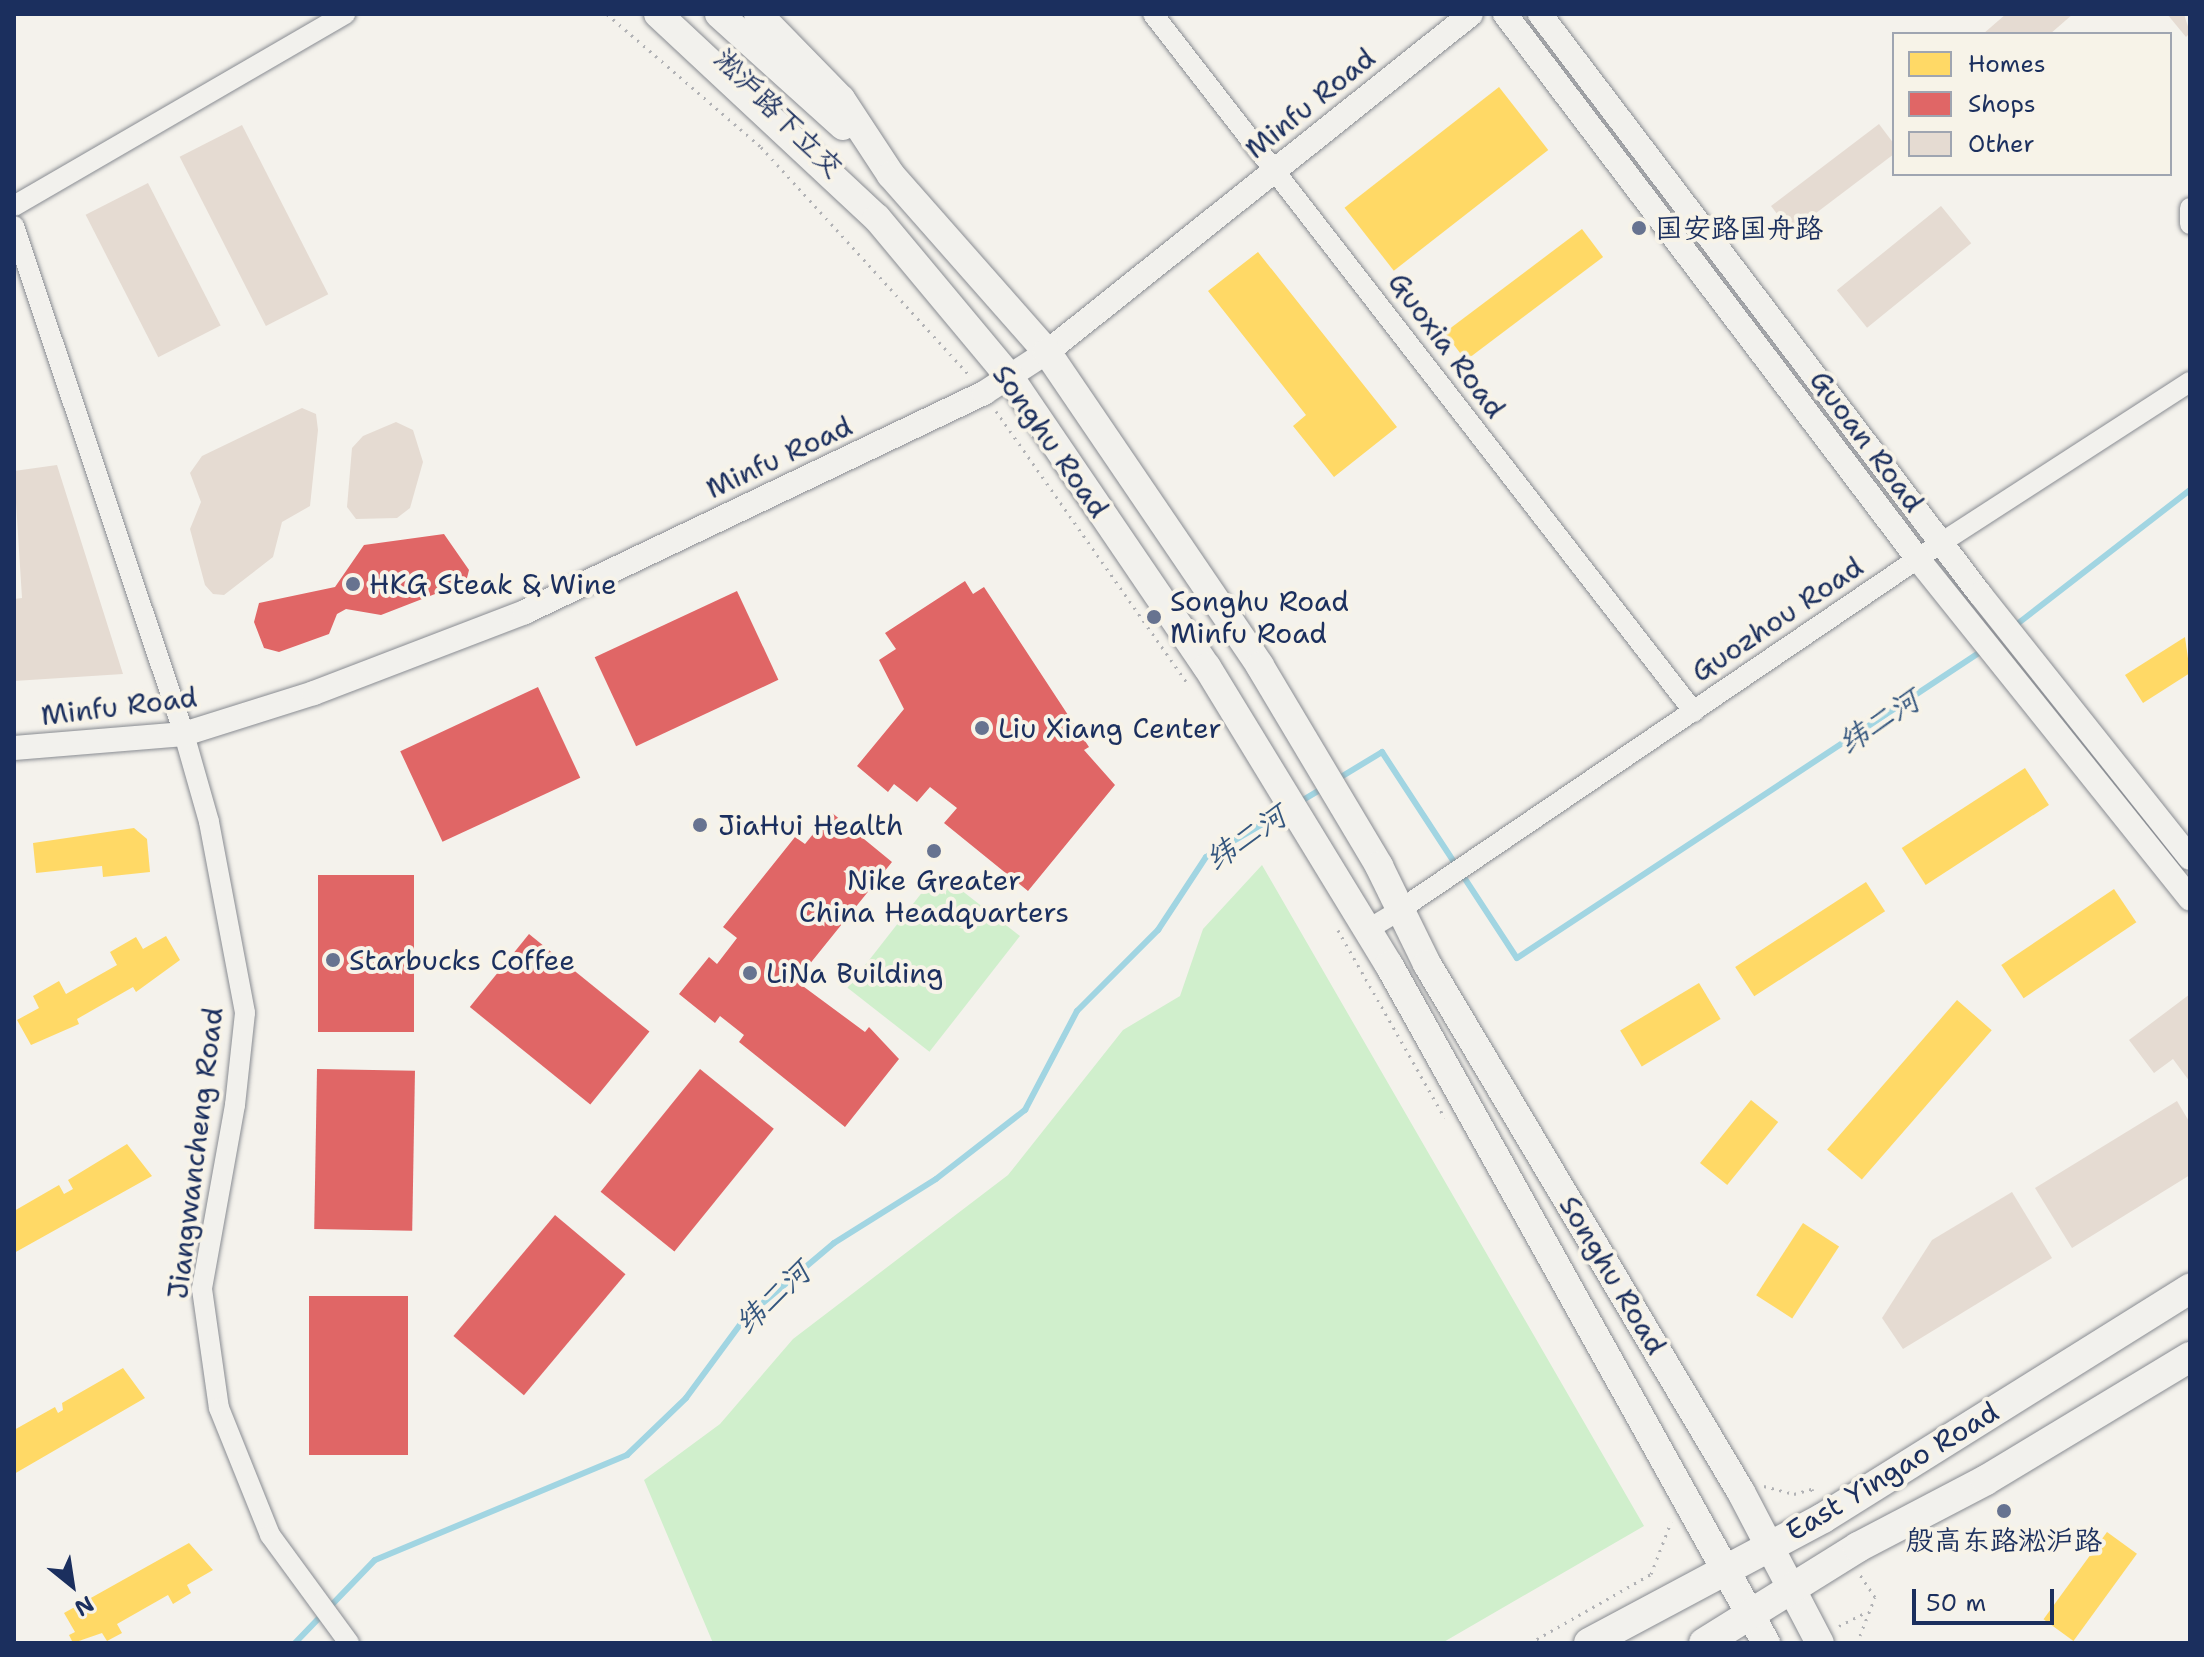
<!DOCTYPE html>
<meta charset="utf-8">
<style>
body{margin:0}
#map{position:relative;width:2204px;height:1657px;overflow:hidden;background:#f4f2ec;font-family:"Shantell Sans","LXGW WenKai TC",sans-serif}
div>[style]{position:absolute}
.green>*{inset:0;background:#d0efcc;transform-origin:0 0}
.homes>*{inset:0;background:#ffd966;transform-origin:0 0}
.shops>*{inset:0;background:#e06666;transform-origin:0 0}
.stream>*{height:6px;margin:-3px;padding:0 3px;transform-origin:3px;border-radius:3px;background:#a1d5e2}
.building>*{inset:0;background:#e5dbd2;transform-origin:0 0}
.path>*{height:3px;margin-top:-1.5px;transform-origin:0;background:repeating-linear-gradient(90deg,#b1b2b5 0 2px,transparent 0 8px)}
.roads{filter:drop-shadow(0 0 2px #898c92) drop-shadow(0 0 2px #898c92)}
.minor>*{height:20px;margin:-10px;padding:0 10px;transform-origin:10px;border-radius:10px;background:#f2f1ed}
.tertiary>*{height:24px;margin:-12px;padding:0 12px;transform-origin:12px;border-radius:12px;background:#f2f1ed}
.secondary>*{height:28px;margin:-14px;padding:0 14px;transform-origin:14px;border-radius:14px;background:#f2f1ed}
.primary>*{height:30px;margin:-15px;padding:0 15px;transform-origin:15px;border-radius:15px;background:#f2f1ed}
.dots>*{width:22px;height:22px;translate:-50% -50%;box-sizing:border-box;border:4px solid #f7f3e8;border-radius:50%}
span{translate:-50% -50%;white-space:nowrap;text-align:center;line-height:1.15;-webkit-text-stroke:8px #f7f3e8;paint-order:stroke}
.street-label{font-size:28px;color:#1b2f5e}
.poi-label{font-size:28px;color:#1b2f5e}
.left{translate:0 -50%;text-align:left}
.water-label{font-size:30px;color:#34567e;font-style:italic}
.frame{position:absolute;inset:0;border:16px solid #1b2f5e;pointer-events:none}
.legend{position:absolute;left:1892px;top:32px;width:280px;height:144px;box-sizing:border-box;background:#f7f3e8;border:2px solid #9fa5b1;margin:0;padding:10px 14px;list-style:none;font-size:24px;color:#1b2f5e}
.legend li{display:flex;align-items:center;gap:16px;height:40px}
.legend b{width:40px;border:2px solid #9fa5b1}
.north{position:absolute;left:32px;top:1545px;width:80px;height:80px;-webkit-text-stroke:6px #f7f3e8;paint-order:stroke;rotate:150deg;font-size:22px;font-weight:700;line-height:32px;text-align:center;color:#1b2f5e}
.north::after{content:'';display:block;margin:auto;width:28px;height:36px;background:#1b2f5e;clip-path:polygon(50% 0,100% 100%,50% 72%,0 100%)}
.scale{position:absolute;left:1912px;top:1589px;width:142px;height:36px;box-sizing:border-box;border:4px solid #1b2f5e;border-top:0;padding-left:10px;font-size:24px;line-height:28px;white-space:nowrap;color:#1b2f5e;-webkit-text-stroke:6px #f7f3e8;paint-order:stroke}
</style>
<div id="map">
<div class="green">
<i style="clip-path:polygon(1262px 865px,1644px 1526px,1442px 1643px,713px 1643px,644px 1480px,720px 1424px,793px 1339px,1008px 1175px,1123px 1030px,1180px 996px,1203px 929px)"></i>
<i style="left:938px;top:872px;width:104px;height:147px;rotate:38deg"></i>
</div>
<div class="homes">
<i style="left:1499px;top:87px;width:80px;height:196px;rotate:52deg"></i>
<i style="left:1582px;top:229px;width:35px;height:172px;rotate:53deg"></i>
<i style="clip-path:polygon(1258px 252px,1397px 427px,1334px 477px,1293px 426px,1306px 415px,1208px 291px)"></i>
<i style="clip-path:polygon(2185px 637px,2190px 673px,2143px 703px,2125px 675px)"></i>
<i style="left:2025px;top:768px;width:44px;height:147px;rotate:57deg"></i>
<i style="clip-path:polygon(134px 828px,147px 839px,150px 872px,103px 877px,102px 866px,36px 873px,33px 843px)"></i>
<i style="left:1866px;top:882px;width:35px;height:156px;rotate:57deg"></i>
<i style="left:2114px;top:889px;width:40px;height:136px;rotate:56deg"></i>
<i style="clip-path:polygon(166px 936px,180px 960px,136px 992px,133px 987px,77px 1019px,79px 1024px,31px 1045px,17px 1020px,39px 1008px,33px 996px,59px 981px,66px 994px,117px 965px,110px 952px,136px 937px,143px 949px)"></i>
<i style="left:1699px;top:983px;width:42px;height:92px;rotate:59deg"></i>
<i style="left:1957px;top:1000px;width:46px;height:198px;rotate:41deg"></i>
<i style="left:1751px;top:1100px;width:35px;height:81px;rotate:39deg"></i>
<i style="clip-path:polygon(127px 1144px,152px 1176px,14px 1253px,14px 1211px,59px 1185px,64px 1194px,73px 1189px,68px 1180px)"></i>
<i style="left:1803px;top:1223px;width:43px;height:86px;rotate:33deg"></i>
<i style="clip-path:polygon(123px 1368px,145px 1398px,14px 1474px,14px 1430px,55px 1407px,58px 1413px,63px 1410px,62px 1403px)"></i>
<i style="left:2107px;top:1532px;width:37px;height:108px;rotate:36deg"></i>
<i style="clip-path:polygon(189px 1543px,213px 1570px,187px 1585px,191px 1593px,173px 1604px,168px 1595px,117px 1624px,122px 1633px,107px 1641px,102px 1633px,73px 1643px,69px 1635px,75px 1632px,64px 1613px)"></i>
</div>
<div class="shops">
<i style="clip-path:polygon(444px 534px,469px 570px,466px 582px,381px 615px,346px 609px,337px 614px,329px 634px,279px 652px,264px 648px,254px 622px,259px 603px,335px 587px,364px 545px)"></i>
<i style="clip-path:polygon(965px 581px,973px 594px,984px 587px,1089px 747px,1084px 750px,1115px 785px,1028px 891px,944px 823px,957px 808px,930px 787px,917px 802px,894px 784px,888px 792px,857px 766px,904px 709px,879px 660px,896px 649px,885px 633px)"></i>
<i style="left:737px;top:591px;width:98px;height:157px;rotate:65deg"></i>
<i style="left:538px;top:687px;width:100px;height:152px;rotate:65deg"></i>
<i style="clip-path:polygon(831px 812px,892px 862px,796px 981px,865px 1032px,869px 1027px,899px 1059px,845px 1127px,739px 1042px,744px 1035px,720px 1016px,715px 1023px,679px 994px,709px 957px,717px 964px,737px 938px,723px 927px,795px 837px,805px 844px)"></i>
<i style="left:318px;top:875px;width:96px;height:157px"></i>
<i style="left:529px;top:934px;width:155px;height:94px;rotate:39deg"></i>
<i style="left:317px;top:1069px;width:98px;height:160px;rotate:1deg"></i>
<i style="left:700px;top:1069px;width:95px;height:158px;rotate:39deg"></i>
<i style="left:555px;top:1215px;width:92px;height:158px;rotate:40deg"></i>
<i style="left:309px;top:1296px;width:99px;height:159px"></i>
</div>
<div class="stream">
<i style="left:2012px;top:628px;width:225px;rotate:-37.8deg"></i>
<i style="left:1336px;top:780px;width:54px;rotate:-31.3deg"></i>
<i style="left:1382px;top:752px;width:246px;rotate:56.8deg"></i>
<i style="left:1517px;top:958px;width:561px;rotate:-33.44deg"></i>
<i style="left:1298px;top:803px;width:29px;rotate:-31deg"></i>
<i style="left:295px;top:1643px;width:115px;rotate:-46.1deg"></i>
<i style="left:375px;top:1560px;width:273px;rotate:-22.6deg"></i>
<i style="left:627px;top:1455px;width:82px;rotate:-44deg"></i>
<i style="left:686px;top:1398px;width:99px;rotate:-53.6deg"></i>
<i style="left:745px;top:1318px;width:116px;rotate:-40.1deg"></i>
<i style="left:834px;top:1243px;width:120px;rotate:-32.1deg"></i>
<i style="left:936px;top:1179px;width:113px;rotate:-37.8deg"></i>
<i style="left:1025px;top:1110px;width:112px;rotate:-62.3deg"></i>
<i style="left:1077px;top:1011px;width:115px;rotate:-45deg"></i>
<i style="left:1158px;top:930px;width:87px;rotate:-56.7deg"></i>
<i style="left:1206px;top:857px;width:91px;rotate:-30.2deg"></i>
</div>
<div class="building">
<i style="clip-path:polygon(2006px 14px,2073px 14px,2050px 34px,1983px 34px)"></i>
<i style="clip-path:polygon(2167px 14px,2184px 14px,2190px 33px,2186px 37px)"></i>
<i style="clip-path:polygon(1879px 124px,1894px 144px,1894px 154px,1791px 232px,1771px 206px)"></i>
<i style="left:242px;top:125px;width:190px;height:70px;rotate:63deg"></i>
<i style="left:148px;top:183px;width:160px;height:70px;rotate:63deg"></i>
<i style="left:1941px;top:206px;width:48px;height:134px;rotate:51deg"></i>
<i style="clip-path:polygon(302px 408px,316px 414px,318px 430px,310px 506px,282px 522px,273px 557px,224px 595px,213px 594px,205px 585px,190px 529px,201px 502px,190px 473px,202px 456px)"></i>
<i style="clip-path:polygon(396px 422px,413px 430px,423px 462px,410px 508px,397px 518px,356px 519px,347px 507px,352px 448px,363px 436px)"></i>
<i style="clip-path:polygon(57px 465px,123px 674px,14px 681px,14px 599px,22px 598px,14px 471px)"></i>
<i style="clip-path:polygon(2190px 994px,2190px 1082px,2173px 1059px,2154px 1073px,2129px 1040px)"></i>
<i style="clip-path:polygon(2177px 1101px,2190px 1123px,2190px 1175px,2072px 1248px,2035px 1188px)"></i>
<i style="clip-path:polygon(2012px 1192px,2052px 1258px,1903px 1349px,1882px 1318px,1932px 1240px)"></i>
</div>
<div class="path">
<i style="left:607px;top:14px;width:203px;rotate:40.8deg"></i>
<i style="left:761px;top:147px;width:310px;rotate:47.6deg"></i>
<i style="left:996px;top:411px;width:332px;rotate:54.9deg"></i>
<i style="left:1338px;top:930px;width:216px;rotate:60.4deg"></i>
<i style="left:1764px;top:1486px;width:31px;rotate:15deg"></i>
<i style="left:1794px;top:1494px;width:19px;rotate:-16deg"></i>
<i style="left:1812px;top:1489px;width:7px;rotate:74deg"></i>
<i style="left:1839px;top:1626px;width:28px;rotate:-27deg"></i>
<i style="left:1530px;top:1643px;width:139px;rotate:-29.7deg"></i>
<i style="left:1651px;top:1574px;width:56px;rotate:-69deg"></i>
<i style="left:1857px;top:1643px;width:49px;rotate:-68.6deg"></i>
<i style="left:1875px;top:1597px;width:27px;rotate:-124deg"></i>
</div>
<div class="roads">
<div class="minor">
<i style="left:1153px;top:14px;width:883px;rotate:52.22deg"></i>
<i style="left:14px;top:206px;width:383px;rotate:-30.1deg"></i>
<i style="left:2190px;top:208px;width:16px;rotate:90deg"></i>
<i style="left:14px;top:226px;width:536px;rotate:71.5deg"></i>
<i style="left:184px;top:734px;width:91px;rotate:74.1deg"></i>
<i style="left:209px;top:822px;width:194px;rotate:79.3deg"></i>
<i style="left:245px;top:1013px;width:93px;rotate:96.2deg"></i>
<i style="left:235px;top:1105px;width:187px;rotate:100.2deg"></i>
<i style="left:202px;top:1289px;width:120px;rotate:81.9deg"></i>
<i style="left:219px;top:1408px;width:137px;rotate:68.1deg"></i>
<i style="left:270px;top:1535px;width:134px;rotate:53.8deg"></i>
<i style="left:1401px;top:909px;width:656px;rotate:-34.13deg"></i>
<i style="left:1944px;top:541px;width:293px;rotate:-32.9deg"></i>
<i style="left:1367px;top:930px;width:39px;rotate:-31deg"></i>
</div>
<div class="tertiary">
<i style="left:1505px;top:14px;width:684px;rotate:52.85deg"></i>
<i style="left:1918px;top:559px;width:435px;rotate:51.3deg"></i>
<i style="left:1540px;top:14px;width:728px;rotate:52.82deg"></i>
<i style="left:1980px;top:594px;width:337px;rotate:51.5deg"></i>
<i style="left:14px;top:748px;width:171px;rotate:-4.7deg"></i>
<i style="left:184px;top:734px;width:136px;rotate:-17.5deg"></i>
<i style="left:314px;top:693px;width:226px;rotate:-21deg"></i>
<i style="left:525px;top:612px;width:509px;rotate:-25.51deg"></i>
<i style="left:984px;top:393px;width:75px;rotate:-33.1deg"></i>
<i style="left:1047px;top:352px;width:542px;rotate:-38.56deg"></i>
</div>
<div class="secondary">
<i style="left:658px;top:14px;width:299px;rotate:43deg"></i>
<i style="left:877px;top:218px;width:209px;rotate:50.2deg"></i>
<i style="left:1011px;top:379px;width:348px;rotate:55.8deg"></i>
<i style="left:1207px;top:667px;width:349px;rotate:58.6deg"></i>
<i style="left:1389px;top:965px;width:776px;rotate:60.92deg"></i>
<i style="left:719px;top:14px;width:167px;rotate:42.1deg"></i>
<i style="left:758px;top:14px;width:119px;rotate:45.7deg"></i>
<i style="left:841px;top:99px;width:91px;rotate:56.7deg"></i>
<i style="left:891px;top:175px;width:236px;rotate:48.6deg"></i>
<i style="left:1047px;top:352px;width:379px;rotate:55.8deg"></i>
<i style="left:1260px;top:666px;width:233px;rotate:59.2deg"></i>
<i style="left:1379px;top:866px;width:109px;rotate:63.9deg"></i>
<i style="left:1427px;top:964px;width:614px;rotate:59.26deg"></i>
<i style="left:1741px;top:1492px;width:170px;rotate:62.4deg"></i>
</div>
<div class="primary">
<i style="left:1589px;top:1643px;width:265px;rotate:-28.1deg"></i>
<i style="left:1823px;top:1518px;width:433px;rotate:-32deg"></i>
<i style="left:1704px;top:1643px;width:181px;rotate:-31.9deg"></i>
<i style="left:1858px;top:1547px;width:144px;rotate:-27.6deg"></i>
<i style="left:1986px;top:1480px;width:238px;rotate:-31.1deg"></i>
</div>
</div>
<div class="dots">
<i style="left:1639px;top:228px;background:#677390"></i>
<i style="left:353px;top:584px;background:#677390"></i>
<i style="left:1154px;top:617px;background:#677390"></i>
<i style="left:982px;top:728px;background:#677390"></i>
<i style="left:700px;top:825px;background:#677390"></i>
<i style="left:934px;top:851px;background:#677390"></i>
<i style="left:333px;top:960px;background:#677390"></i>
<i style="left:750px;top:973px;background:#677390"></i>
<i style="left:2004px;top:1511px;background:#677390"></i>
</div>
<div class="street-label">
<span style="left:1310px;top:103px;rotate:-39deg">Minfu Road</span>
<span style="left:779px;top:113px;rotate:45deg">淞沪路下立交</span>
<span style="left:1447px;top:345px;rotate:53deg">Guoxia Road</span>
<span style="left:1051px;top:441px;rotate:55deg">Songhu Road</span>
<span style="left:1867px;top:441px;rotate:53deg">Guoan Road</span>
<span style="left:779px;top:457px;rotate:-25deg">Minfu Road</span>
<span style="left:1777px;top:619px;rotate:-34deg">Guozhou Road</span>
<span style="left:119px;top:706px;rotate:-7deg">Minfu Road</span>
<span style="left:195px;top:1153px;rotate:-83deg">Jiangwancheng Road</span>
<span style="left:1613px;top:1275px;rotate:59deg">Songhu Road</span>
<span style="left:1892px;top:1471px;rotate:-31deg">East Yingao Road</span>
</div>
<div class="poi-label">
<span class="left" style="left:1655px;top:228px">国安路国舟路</span>
<span class="left" style="left:369px;top:584px">HKG Steak &amp; Wine</span>
<span class="left" style="left:1170px;top:617px">Songhu Road<br>Minfu Road</span>
<span class="left" style="left:998px;top:728px">Liu Xiang Center</span>
<span class="left" style="left:718px;top:825px">JiaHui Health</span>
<span style="left:934px;top:896px">Nike Greater<br>China Headquarters</span>
<span class="left" style="left:349px;top:960px">Starbucks Coffee</span>
<span class="left" style="left:766px;top:973px">LiNa Building</span>
<span style="left:2004px;top:1540px">殷高东路淞沪路</span>
</div>
<div class="water-label">
<span style="left:1879px;top:722px;rotate:-33deg">纬二河</span>
<span style="left:1246px;top:838px;rotate:-34deg">纬二河</span>
<span style="left:773px;top:1298px;rotate:-43deg">纬二河</span>
</div>
<div class="frame"></div>
<ul class="legend">
<li><b style="height:22px;background:#ffd966"></b>Homes</li>
<li><b style="height:22px;background:#e06666"></b>Shops</li>
<li><b style="height:22px;background:#e5dbd2"></b>Other</li>
</ul>
<div class="north">N</div>
<div class="scale">50 m</div>
</div>
